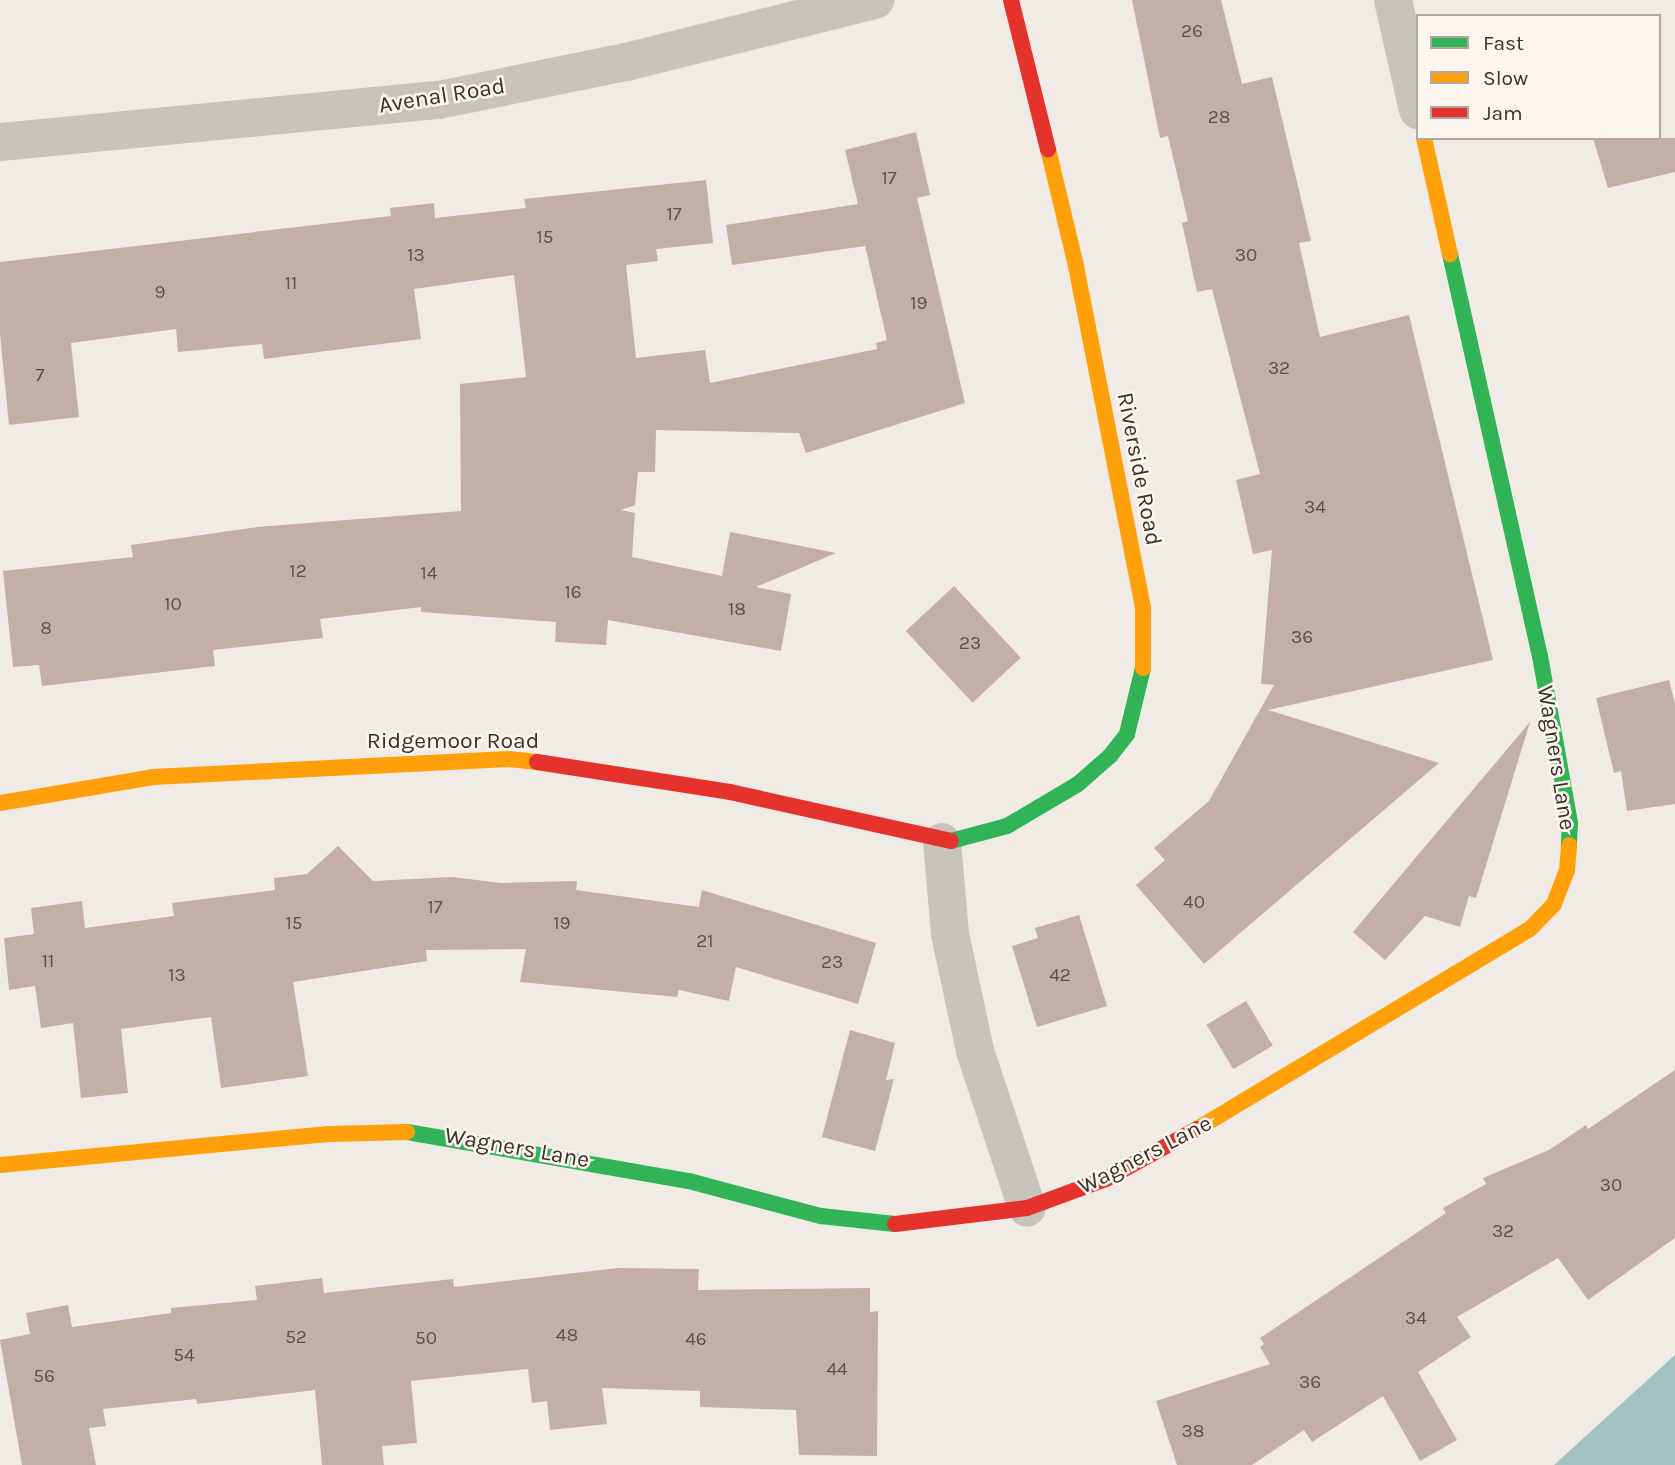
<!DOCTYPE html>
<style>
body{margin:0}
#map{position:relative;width:1675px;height:1465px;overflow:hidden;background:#f0ebe5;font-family:Karla,sans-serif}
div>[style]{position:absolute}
.water>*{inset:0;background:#a1c2c1}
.building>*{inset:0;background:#c3afa7;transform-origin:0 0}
.street>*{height:38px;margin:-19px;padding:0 19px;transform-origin:19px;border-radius:19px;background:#c9c3be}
.fast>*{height:16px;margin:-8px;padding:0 8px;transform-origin:8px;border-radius:8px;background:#30b455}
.slow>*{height:16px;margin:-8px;padding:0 8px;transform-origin:8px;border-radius:8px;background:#ff9f0a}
.jam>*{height:16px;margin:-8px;padding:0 8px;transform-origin:8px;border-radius:8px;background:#e5322d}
span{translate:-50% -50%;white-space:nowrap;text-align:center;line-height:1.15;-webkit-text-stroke:5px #fbf5ee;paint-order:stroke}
.number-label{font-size:19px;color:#5d504a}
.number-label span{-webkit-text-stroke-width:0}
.street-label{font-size:23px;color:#3b302b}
.legend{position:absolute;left:1416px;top:14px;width:245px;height:126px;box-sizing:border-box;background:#fbf5ee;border:2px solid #aea6a0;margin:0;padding:9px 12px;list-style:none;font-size:21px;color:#3b302b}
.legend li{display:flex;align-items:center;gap:14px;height:35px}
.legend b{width:35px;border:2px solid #aea6a0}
</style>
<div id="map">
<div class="water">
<i style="clip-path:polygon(1675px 1355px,1675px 1465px,1554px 1465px)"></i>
</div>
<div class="building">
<i style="clip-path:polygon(1132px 0,1221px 0,1242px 84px,1272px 77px,1311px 241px,1299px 243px,1320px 337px,1409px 315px,1493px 660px,1268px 710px,1439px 763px,1204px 964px,1136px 885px,1165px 860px,1154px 848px,1209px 801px,1274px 685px,1261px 684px,1272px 550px,1253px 554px,1236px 480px,1260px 474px,1212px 289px,1197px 292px,1182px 223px,1188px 221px,1168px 136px,1160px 138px)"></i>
<i style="clip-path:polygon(916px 132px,930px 195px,917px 198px,965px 403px,806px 453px,799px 433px,656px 430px,655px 472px,638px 472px,635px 505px,621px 510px,635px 513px,632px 557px,722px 576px,730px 532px,836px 553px,756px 587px,791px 594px,781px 651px,608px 620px,606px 645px,555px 642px,556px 622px,421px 612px,421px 607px,320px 619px,323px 638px,213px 650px,215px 666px,42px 686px,39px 665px,13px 667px,3px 571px,133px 557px,131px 545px,257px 527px,461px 511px,460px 384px,526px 377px,514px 275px,414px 289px,421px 339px,264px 359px,262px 344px,178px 352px,176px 329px,71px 343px,79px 417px,9px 425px,0 334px,0 262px,391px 216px,390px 208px,434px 203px,435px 218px,526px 208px,524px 199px,706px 180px,713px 243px,656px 249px,658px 261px,626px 265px,636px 358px,705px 350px,710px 383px,877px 349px,876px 343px,887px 340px,865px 246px,732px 265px,726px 225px,858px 204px,845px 150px)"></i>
<i style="clip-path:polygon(1593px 138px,1675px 138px,1675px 172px,1608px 188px)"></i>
<i style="left:954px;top:586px;width:98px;height:66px;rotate:47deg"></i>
<i style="clip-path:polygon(1669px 680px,1675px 704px,1675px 804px,1627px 811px,1621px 771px,1614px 773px,1596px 698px)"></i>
<i style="clip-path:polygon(1530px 722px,1476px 898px,1469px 896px,1460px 927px,1425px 916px,1385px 960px,1353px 932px)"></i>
<i style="clip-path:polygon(338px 846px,373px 881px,452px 877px,501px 883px,577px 881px,576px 890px,699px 907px,702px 890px,876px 943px,858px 1004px,736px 967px,729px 1001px,679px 990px,677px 997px,520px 982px,526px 949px,426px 950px,427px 961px,293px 982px,308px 1076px,221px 1088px,211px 1017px,121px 1029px,128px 1093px,81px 1098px,73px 1023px,41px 1028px,35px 986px,9px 990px,4px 938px,34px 934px,31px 908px,82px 901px,85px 928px,174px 916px,172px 903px,275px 890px,274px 878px,307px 874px)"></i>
<i style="clip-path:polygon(1079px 915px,1107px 1006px,1037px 1027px,1012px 946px,1038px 938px,1035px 928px)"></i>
<i style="left:1246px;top:1001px;width:52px;height:46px;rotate:59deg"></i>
<i style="clip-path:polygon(850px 1030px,895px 1043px,886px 1080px,894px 1079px,875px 1151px,822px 1137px)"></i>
<i style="clip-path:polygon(1675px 1070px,1675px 1238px,1588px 1300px,1558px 1258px,1457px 1317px,1471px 1337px,1418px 1372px,1457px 1440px,1420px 1461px,1383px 1396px,1312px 1442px,1304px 1430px,1252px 1465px,1177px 1465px,1156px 1401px,1270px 1364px,1260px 1347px,1264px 1344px,1260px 1338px,1446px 1213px,1443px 1208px,1486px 1184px,1483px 1178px,1549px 1150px,1586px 1125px,1588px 1129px)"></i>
<i style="clip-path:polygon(618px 1268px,699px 1269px,698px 1290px,870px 1288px,870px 1312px,878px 1311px,877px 1456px,799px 1455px,796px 1410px,700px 1407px,700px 1391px,602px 1388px,607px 1424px,550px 1430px,547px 1401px,532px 1403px,528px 1369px,411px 1381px,417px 1443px,382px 1446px,384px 1465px,322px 1465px,315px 1390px,197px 1404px,196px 1399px,103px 1409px,106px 1426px,89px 1428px,96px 1465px,22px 1465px,0 1340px,30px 1334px,26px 1313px,68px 1305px,72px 1327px,171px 1313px,171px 1308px,257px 1300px,255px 1286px,322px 1278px,324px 1293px,453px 1279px,454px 1287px)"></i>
</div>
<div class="street">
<i style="left:1393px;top:0;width:113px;rotate:77.2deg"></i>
<i style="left:0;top:142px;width:441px;rotate:-5.5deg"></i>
<i style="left:439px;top:100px;width:191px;rotate:-11.5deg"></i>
<i style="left:626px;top:62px;width:257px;rotate:-14deg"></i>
<i style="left:942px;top:842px;width:92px;rotate:85deg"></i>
<i style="left:950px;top:934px;width:120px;rotate:77.9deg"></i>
<i style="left:975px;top:1051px;width:165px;rotate:71.7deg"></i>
</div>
<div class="fast">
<i style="left:1450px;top:254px;width:412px;rotate:77.4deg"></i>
<i style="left:1540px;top:656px;width:170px;rotate:79.8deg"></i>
<i style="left:1570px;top:823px;width:22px;rotate:93deg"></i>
<i style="left:951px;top:841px;width:58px;rotate:-15deg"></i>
<i style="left:1007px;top:826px;width:82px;rotate:-30.6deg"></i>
<i style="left:1078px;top:784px;width:43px;rotate:-41.2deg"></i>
<i style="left:1110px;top:756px;width:28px;rotate:-52deg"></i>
<i style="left:1127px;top:734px;width:68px;rotate:-76.4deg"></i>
<i style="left:407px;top:1132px;width:286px;rotate:9.9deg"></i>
<i style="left:689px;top:1181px;width:137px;rotate:14.9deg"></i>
<i style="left:821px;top:1216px;width:74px;rotate:6.2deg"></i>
</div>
<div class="slow">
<i style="left:1424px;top:138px;width:119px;rotate:77.4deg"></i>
<i style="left:1048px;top:149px;width:120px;rotate:76.5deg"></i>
<i style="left:1076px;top:266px;width:349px;rotate:78.9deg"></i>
<i style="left:1143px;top:609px;width:59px;rotate:90deg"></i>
<i style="left:0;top:803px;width:155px;rotate:-9.6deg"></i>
<i style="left:153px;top:777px;width:356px;rotate:-2.9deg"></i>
<i style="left:509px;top:759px;width:28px;rotate:6deg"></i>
<i style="left:1197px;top:1129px;width:388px;rotate:-31deg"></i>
<i style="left:1530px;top:929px;width:35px;rotate:-46deg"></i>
<i style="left:1554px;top:904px;width:36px;rotate:-69deg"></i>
<i style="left:1567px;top:870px;width:25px;rotate:-85deg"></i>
<i style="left:0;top:1165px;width:330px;rotate:-5.4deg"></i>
<i style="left:329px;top:1134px;width:78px;rotate:-1.5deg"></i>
</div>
<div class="jam">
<i style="left:1011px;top:0;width:154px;rotate:76.1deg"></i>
<i style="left:537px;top:762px;width:195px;rotate:8.8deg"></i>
<i style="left:730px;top:792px;width:226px;rotate:12.5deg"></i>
<i style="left:895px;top:1224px;width:133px;rotate:-6.9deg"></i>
<i style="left:1027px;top:1208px;width:84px;rotate:-20.2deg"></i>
<i style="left:1106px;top:1179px;width:104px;rotate:-28.8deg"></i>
</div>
<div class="number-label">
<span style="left:1192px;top:32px">26</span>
<span style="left:1219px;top:118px">28</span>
<span style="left:889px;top:179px">17</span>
<span style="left:674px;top:215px">17</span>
<span style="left:545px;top:238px">15</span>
<span style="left:416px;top:256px">13</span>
<span style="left:1246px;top:256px">30</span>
<span style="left:291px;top:284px">11</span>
<span style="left:160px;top:293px">9</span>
<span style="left:919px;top:304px">19</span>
<span style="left:1279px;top:369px">32</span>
<span style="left:40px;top:376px">7</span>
<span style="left:1315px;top:508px">34</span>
<span style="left:298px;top:572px">12</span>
<span style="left:429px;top:574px">14</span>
<span style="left:573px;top:593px">16</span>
<span style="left:173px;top:605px">10</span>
<span style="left:737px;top:610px">18</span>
<span style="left:46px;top:629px">8</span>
<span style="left:1302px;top:638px">36</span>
<span style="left:970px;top:644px">23</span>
<span style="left:1194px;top:903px">40</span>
<span style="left:435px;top:908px">17</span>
<span style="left:294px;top:924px">15</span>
<span style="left:562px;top:924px">19</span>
<span style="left:705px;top:942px">21</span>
<span style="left:48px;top:962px">11</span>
<span style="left:832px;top:963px">23</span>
<span style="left:177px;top:976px">13</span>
<span style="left:1060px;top:976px">42</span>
<span style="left:1611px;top:1186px">30</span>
<span style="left:1503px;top:1232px">32</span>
<span style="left:1416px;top:1319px">34</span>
<span style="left:567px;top:1336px">48</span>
<span style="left:296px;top:1338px">52</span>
<span style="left:426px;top:1339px">50</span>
<span style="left:696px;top:1340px">46</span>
<span style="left:184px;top:1356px">54</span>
<span style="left:837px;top:1370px">44</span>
<span style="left:44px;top:1377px">56</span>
<span style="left:1310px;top:1383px">36</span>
<span style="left:1193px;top:1432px">38</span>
</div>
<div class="street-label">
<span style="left:442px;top:96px;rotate:-9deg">Avenal Road</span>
<span style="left:1139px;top:469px;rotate:79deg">Riverside Road</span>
<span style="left:453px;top:741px">Ridgemoor Road</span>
<span style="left:1556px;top:758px;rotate:81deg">Wagners Lane</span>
<span style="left:517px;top:1148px;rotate:10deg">Wagners Lane</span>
<span style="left:1145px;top:1155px;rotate:-27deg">Wagners Lane</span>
</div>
<ul class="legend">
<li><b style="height:9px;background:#30b455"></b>Fast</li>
<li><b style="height:9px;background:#ff9f0a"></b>Slow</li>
<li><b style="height:9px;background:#e5322d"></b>Jam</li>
</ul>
</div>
